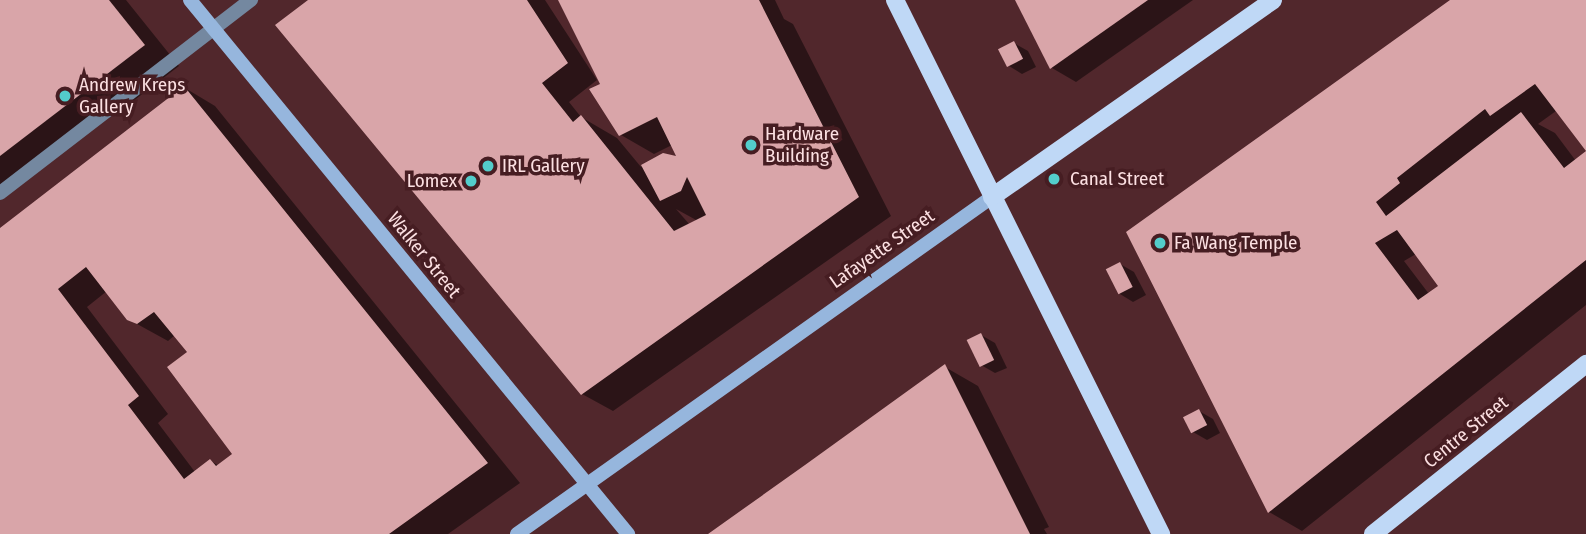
<!DOCTYPE html>
<style>
body{margin:0}
#map{position:relative;width:1586px;height:534px;overflow:hidden;background:#51272c;font-family:"Fira Sans Condensed",sans-serif}
div>[style]{position:absolute}
.shadow>*{inset:0;background:#0007}
.building>*{inset:0;background:#d9a5a9;transform-origin:0 0}
.lane>*{height:14px;margin:-7px;padding:0 7px;transform-origin:7px;border-radius:7px;background:#7488a0}
.secondary>*{height:14px;margin:-7px;padding:0 7px;transform-origin:7px;border-radius:7px;background:#96b6dd}
.primary>*{height:18px;margin:-9px;padding:0 9px;transform-origin:9px;border-radius:9px;background:#bfd8f6}
.dots>*{width:19px;height:19px;translate:-50% -50%;box-sizing:border-box;border:4px solid #461d22;border-radius:50%}
span{translate:-50% -50%;white-space:nowrap;text-align:center;line-height:1.15;-webkit-text-stroke:7px #461d22;paint-order:stroke}
.poi-label{font-size:19px;color:#fce0e2}
.left{translate:0 -50%;text-align:left}
.right{translate:-100% -50%;text-align:right}
.street-label{font-size:19px;color:#fce0e2}
</style>
<div id="map">
<div class="shadow">
<i style="clip-path:polygon(0 0,126px 0,179px 66px,124px 108px,119px 105px,0 197px)"></i>
<i style="clip-path:polygon(evenodd,311px 0,545px 0,597px 80px,569px 102px,581px 117px,617px 138px,641px 167px,663px 155px,679px 158px,672px 145px,654px 154px,621px 135px,602px 84px,560px 0,775px 0,784px 19px,793px 24px,891px 216px,613px 411px,582px 394px,311px 0,676px 209px,698px 221px,690px 225px,676px 209px)"></i>
<i style="clip-path:polygon(1017px 0,1193px 0,1076px 82px,1052px 68px)"></i>
<i style="clip-path:polygon(evenodd,1453px 0,1586px 0,1586px 149px,1556px 111px,1538px 124px,1555px 133px,1576px 161px,1586px 153px,1586px 305px,1302px 531px,1269px 512px,1128px 232px,1453px 0,1416px 254px,1440px 287px,1429px 294px,1404px 261px,1416px 254px)"></i>
<i style="clip-path:polygon(1014px 43px,1028px 51px,1036px 67px,1022px 74px,1009px 66px)"></i>
<i style="clip-path:polygon(evenodd,185px 88px,215px 106px,520px 483px,448px 534px,0 534px,0 230px,185px 88px,107px 291px,128px 319px,168px 341px,175px 335px,190px 352px,235px 454px,219px 466px,211px 461px,195px 472px,158px 423px,168px 414px,87px 307px,107px 291px)"></i>
<i style="clip-path:polygon(1120px 264px,1134px 272px,1146px 295px,1133px 302px,1120px 294px)"></i>
<i style="clip-path:polygon(981px 335px,995px 343px,1007px 368px,995px 373px,981px 365px)"></i>
<i style="clip-path:polygon(945px 367px,978px 386px,1049px 527px,1044px 529px,1047px 534px,711px 534px)"></i>
<i style="clip-path:polygon(1199px 411px,1213px 419px,1220px 433px,1207px 440px,1193px 432px)"></i>
</div>
<div class="building">
<i style="clip-path:polygon(0 0,109px 0,145px 45px,0 156px)"></i>
<i style="clip-path:polygon(308px 0,527px 0,568px 63px,542px 83px,573px 122px,581px 115px,674px 231px,706px 215px,687px 177px,681px 191px,660px 201px,641px 165px,663px 153px,676px 156px,657px 117px,619px 136px,589px 89px,600px 84px,558px 0,759px 0,859px 197px,581px 395px,275px 25px)"></i>
<i style="clip-path:polygon(1015px 0,1148px 0,1050px 69px)"></i>
<i style="clip-path:polygon(evenodd,1450px 0,1586px 0,1586px 260px,1268px 513px,1126px 232px,1450px 0,1535px 84px,1586px 151px,1564px 168px,1521px 112px,1386px 216px,1376px 202px,1400px 183px,1397px 178px,1485px 109px,1490px 116px,1535px 84px,1450px 0,1397px 230px,1438px 286px,1418px 300px,1375px 243px,1397px 230px)"></i>
<i style="left:1014px;top:41px;width:20px;height:18px;rotate:63deg"></i>
<i style="clip-path:polygon(evenodd,184px 86px,488px 463px,389px 534px,0 534px,0 228px,184px 86px,86px 267px,127px 320px,137px 324px,154px 312px,187px 352px,167px 367px,232px 454px,216px 466px,210px 459px,184px 479px,128px 405px,139px 396px,58px 289px,86px 267px)"></i>
<i style="left:1120px;top:262px;width:28px;height:16px;rotate:63deg"></i>
<i style="left:981px;top:333px;width:30px;height:16px;rotate:64deg"></i>
<i style="clip-path:polygon(945px 364px,1030px 534px,708px 534px,805px 465px)"></i>
<i style="left:1199px;top:409px;width:18px;height:18px;rotate:63deg"></i>
</div>
<div class="lane">
<i style="left:0;top:193px;width:317px;rotate:-37.6deg"></i>
</div>
<div class="secondary">
<i style="left:190px;top:0;width:691px;rotate:50.64deg"></i>
<i style="left:517px;top:534px;width:582px;rotate:-35.35deg"></i>
</div>
<div class="primary">
<i style="left:895px;top:0;width:597px;rotate:63.52deg"></i>
<i style="left:992px;top:197px;width:343px;rotate:-35deg"></i>
<i style="left:1373px;top:534px;width:273px;rotate:-38.6deg"></i>
</div>
<div class="dots">
<i style="left:65px;top:96px;background:#53cdcb"></i>
<i style="left:751px;top:145px;background:#53cdcb"></i>
<i style="left:488px;top:166px;background:#53cdcb"></i>
<i style="left:1054px;top:179px;background:#53cdcb"></i>
<i style="left:471px;top:181px;background:#53cdcb"></i>
<i style="left:1160px;top:243px;background:#53cdcb"></i>
</div>
<div class="poi-label">
<span class="left" style="left:79px;top:96px">Andrew Kreps<br>Gallery</span>
<span class="left" style="left:765px;top:145px">Hardware<br>Building</span>
<span class="left" style="left:502px;top:166px">IRL Gallery</span>
<span class="left" style="left:1070px;top:179px">Canal Street</span>
<span class="right" style="left:457px;top:181px">Lomex</span>
<span class="left" style="left:1174px;top:243px">Fa Wang Temple</span>
</div>
<div class="street-label">
<span style="left:882px;top:249px;rotate:-35deg">Lafayette Street</span>
<span style="left:424px;top:255px;rotate:51deg">Walker Street</span>
<span style="left:1466px;top:432px;rotate:-39deg">Centre Street</span>
</div>
</div>
